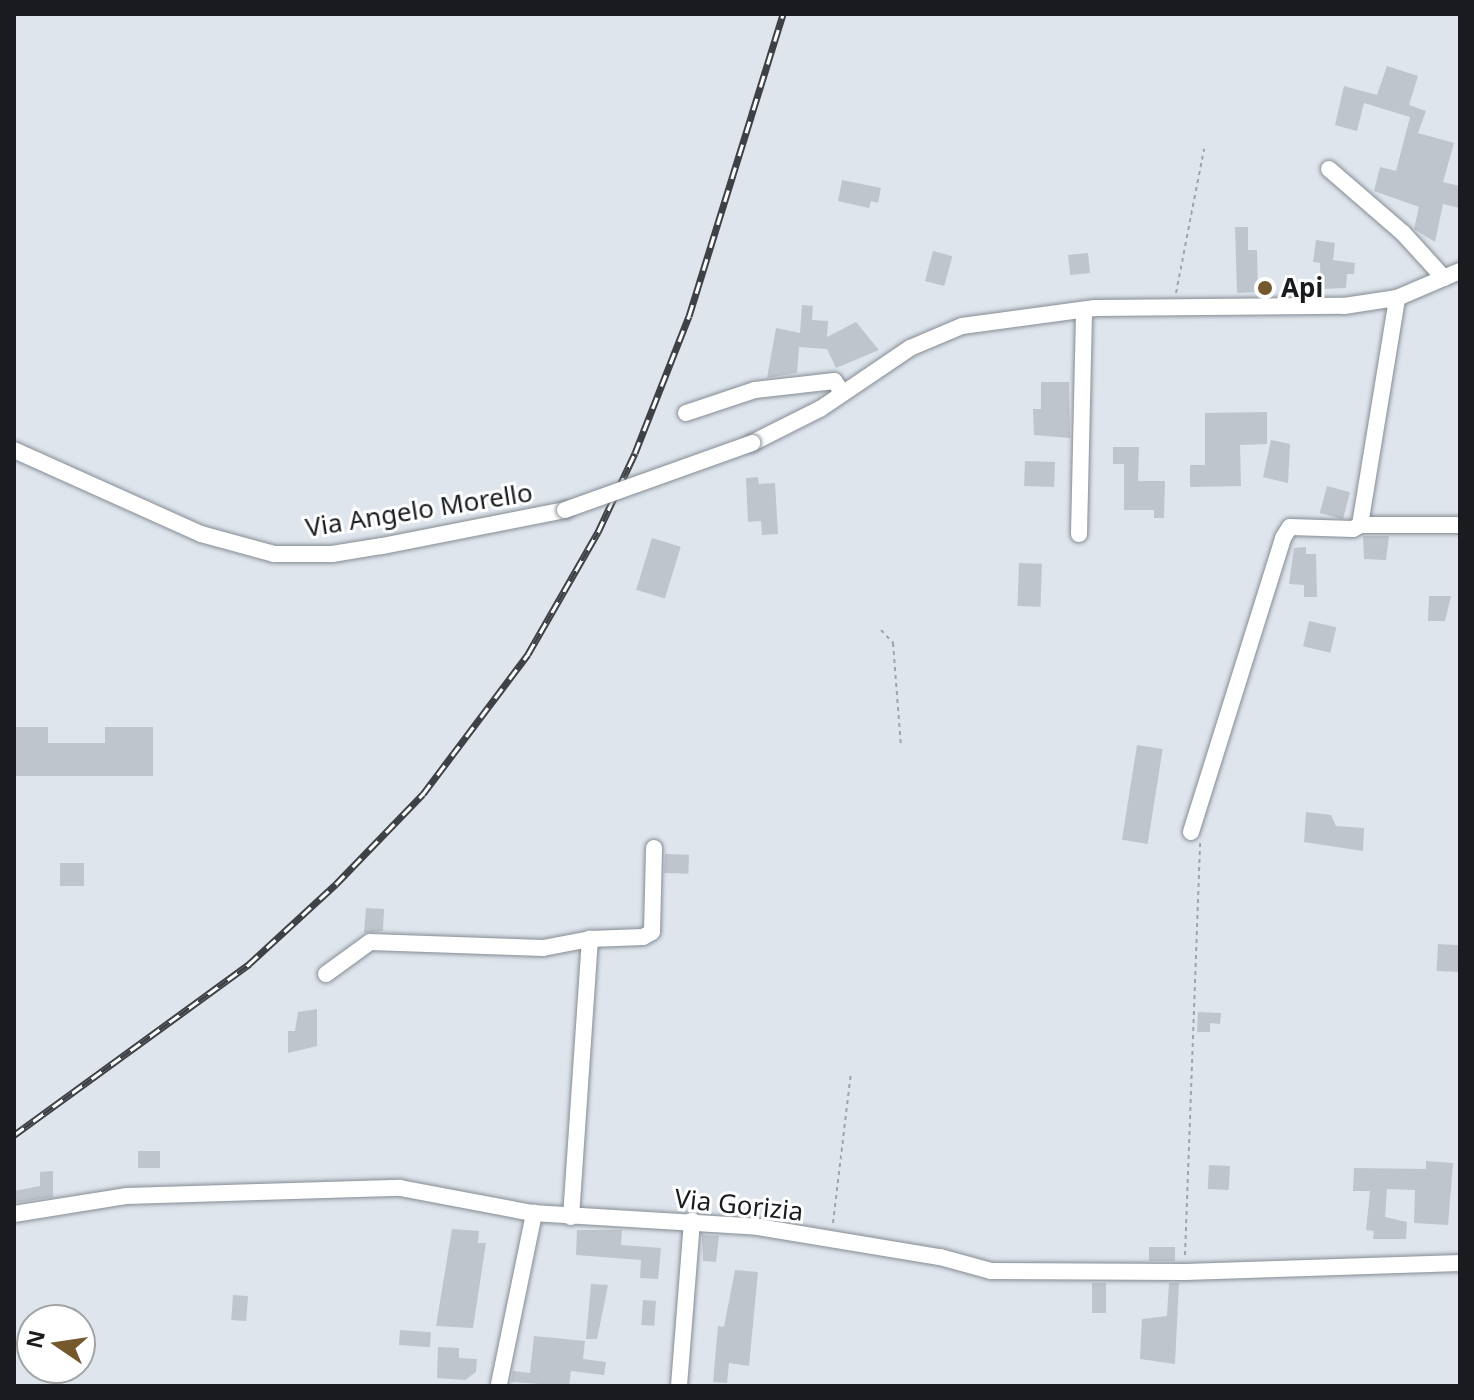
<!DOCTYPE html>
<style>
body{margin:0}
#map{position:relative;width:1474px;height:1400px;overflow:hidden;background:#dee5ed;font-family:"Noto Sans",sans-serif}
div>[style]{position:absolute}
.building>*{inset:0;background:#bec5cd;transform-origin:0 0}
.path>*{height:2px;margin-top:-1px;transform-origin:0;background:repeating-linear-gradient(90deg,#9fa4aa 0 4px,transparent 0 8px)}
.roads{filter:drop-shadow(0 0 2px #858c93) drop-shadow(0 0 2px #858c93)}
.minor>*{height:16px;margin:-8px;padding:0 8px;transform-origin:8px;border-radius:8px;background:#fff}
.rail>*{height:7px;margin-top:-3.5px;transform-origin:0;background:repeating-linear-gradient(90deg,#fff 0 12px,#3e4145 0 24px);box-sizing:border-box;border-block:2px solid #3e4145}
.bridges{filter:drop-shadow(0 0 2px #858c93) drop-shadow(0 0 2px #858c93)}
.minor-bridge>*{height:16px;margin:-8px;padding:0 8px;transform-origin:8px;border-radius:8px;background:#fff}
.dots>*{width:22px;height:22px;translate:-50% -50%;box-sizing:border-box;border:4px solid #fff;border-radius:50%}
span{translate:-50% -50%;white-space:nowrap;text-align:center;line-height:1.15;-webkit-text-stroke:6px #fff;paint-order:stroke}
.poi-label{font-size:26px;color:#191b1e;font-weight:700}
.left{translate:0 -50%;text-align:left}
.street-label{font-size:26px;color:#191b1e}
.frame{position:absolute;inset:0;border:16px solid #191b1e;pointer-events:none}
.north{position:absolute;left:16px;top:1304px;width:80px;height:80px;box-sizing:border-box;background:#fff;border:2px solid #a3a4a5;border-radius:50%;rotate:283deg;font-size:22px;font-weight:700;line-height:32px;text-align:center;color:#191b1e}
.north::after{content:'';display:block;margin:auto;width:28px;height:36px;background:#75582b;clip-path:polygon(50% 0,100% 100%,50% 72%,0 100%)}
</style>
<div id="map">
<div class="building">
<i style="clip-path:polygon(1387px 66px,1418px 76px,1409px 105px,1426px 111px,1418px 133px,1454px 143px,1443px 182px,1460px 186px,1460px 208px,1443px 204px,1435px 242px,1414px 229px,1419px 207px,1374px 191px,1380px 167px,1396px 171px,1410px 117px,1364px 103px,1357px 131px,1335px 125px,1344px 86px,1377px 95px)"></i>
<i style="clip-path:polygon(842px 180px,881px 188px,878px 203px,871px 201px,869px 208px,838px 201px)"></i>
<i style="clip-path:polygon(1235px 227px,1248px 227px,1248px 250px,1257px 250px,1258px 292px,1237px 293px)"></i>
<i style="clip-path:polygon(1316px 240px,1335px 243px,1333px 260px,1355px 263px,1354px 274px,1347px 274px,1346px 288px,1321px 289px,1320px 263px,1313px 262px)"></i>
<i style="left:933px;top:251px;width:20px;height:31px;rotate:15deg"></i>
<i style="left:1088px;top:253px;width:20px;height:20px;rotate:84deg"></i>
<i style="clip-path:polygon(802px 305px,813px 306px,812px 320px,828px 321px,827px 337px,856px 322px,879px 350px,836px 368px,827px 349px,799px 347px,797px 373px,767px 378px,776px 328px,800px 333px)"></i>
<i style="clip-path:polygon(1041px 382px,1069px 382px,1070px 438px,1034px 435px,1033px 409px,1041px 409px)"></i>
<i style="clip-path:polygon(1267px 412px,1267px 444px,1240px 445px,1241px 486px,1190px 487px,1190px 465px,1205px 465px,1205px 413px)"></i>
<i style="clip-path:polygon(1271px 440px,1290px 444px,1288px 483px,1263px 477px)"></i>
<i style="clip-path:polygon(1113px 447px,1139px 447px,1138px 481px,1165px 481px,1164px 518px,1154px 518px,1154px 510px,1124px 510px,1124px 464px,1113px 464px)"></i>
<i style="left:1025px;top:461px;width:30px;height:25px;rotate:2deg"></i>
<i style="clip-path:polygon(758px 477px,759px 484px,775px 483px,778px 534px,762px 535px,761px 521px,748px 522px,746px 478px)"></i>
<i style="left:1327px;top:486px;width:24px;height:28px;rotate:15deg"></i>
<i style="clip-path:polygon(1363px 536px,1389px 536px,1386px 560px,1364px 559px)"></i>
<i style="left:652px;top:538px;width:30px;height:54px;rotate:17deg"></i>
<i style="clip-path:polygon(1306px 547px,1306px 554px,1316px 554px,1317px 597px,1304px 597px,1304px 585px,1289px 584px,1294px 548px)"></i>
<i style="left:1019px;top:563px;width:23px;height:43px;rotate:2deg"></i>
<i style="clip-path:polygon(1429px 596px,1451px 596px,1445px 621px,1428px 621px)"></i>
<i style="left:1309px;top:621px;width:28px;height:26px;rotate:13deg"></i>
<i style="clip-path:polygon(14px 727px,48px 727px,48px 743px,105px 743px,105px 727px,153px 727px,153px 776px,14px 776px)"></i>
<i style="left:1137px;top:745px;width:26px;height:96px;rotate:9deg"></i>
<i style="clip-path:polygon(1306px 812px,1331px 815px,1336px 826px,1364px 828px,1363px 851px,1304px 842px)"></i>
<i style="left:665px;top:854px;width:24px;height:19px;rotate:2deg"></i>
<i style="left:60px;top:863px;width:24px;height:23px"></i>
<i style="clip-path:polygon(366px 908px,384px 909px,383px 931px,364px 933px)"></i>
<i style="left:1438px;top:944px;width:22px;height:27px;rotate:3deg"></i>
<i style="clip-path:polygon(317px 1009px,317px 1046px,288px 1053px,288px 1031px,295px 1031px,298px 1012px)"></i>
<i style="clip-path:polygon(1198px 1012px,1221px 1013px,1220px 1024px,1210px 1023px,1210px 1032px,1197px 1032px)"></i>
<i style="left:138px;top:1151px;width:22px;height:17px"></i>
<i style="clip-path:polygon(1426px 1161px,1453px 1163px,1448px 1225px,1414px 1223px,1415px 1190px,1387px 1189px,1385px 1217px,1407px 1222px,1406px 1239px,1373px 1239px,1374px 1231px,1366px 1230px,1370px 1191px,1353px 1191px,1354px 1168px,1426px 1169px)"></i>
<i style="left:1209px;top:1165px;width:21px;height:24px;rotate:3deg"></i>
<i style="clip-path:polygon(53px 1171px,53px 1197px,14px 1203px,14px 1191px,40px 1186px,40px 1172px)"></i>
<i style="clip-path:polygon(452px 1229px,479px 1231px,478px 1243px,486px 1243px,473px 1328px,436px 1326px)"></i>
<i style="clip-path:polygon(577px 1230px,622px 1230px,621px 1245px,661px 1248px,658px 1279px,640px 1278px,641px 1260px,576px 1255px)"></i>
<i style="clip-path:polygon(702px 1235px,719px 1236px,716px 1262px,703px 1261px)"></i>
<i style="left:1175px;top:1247px;width:14px;height:26px;rotate:90deg"></i>
<i style="clip-path:polygon(735px 1270px,758px 1272px,749px 1366px,729px 1363px,727px 1383px,713px 1382px,718px 1326px,724px 1327px)"></i>
<i style="left:1092px;top:1283px;width:14px;height:30px"></i>
<i style="clip-path:polygon(1169px 1283px,1179px 1283px,1175px 1364px,1140px 1359px,1142px 1319px,1167px 1316px)"></i>
<i style="clip-path:polygon(591px 1284px,608px 1285px,597px 1339px,586px 1339px)"></i>
<i style="left:233px;top:1295px;width:15px;height:25px;rotate:4deg"></i>
<i style="left:643px;top:1300px;width:13px;height:25px;rotate:4deg"></i>
<i style="left:400px;top:1330px;width:31px;height:15px;rotate:4deg"></i>
<i style="clip-path:polygon(534px 1336px,585px 1341px,583px 1359px,606px 1362px,604px 1375px,571px 1371px,569px 1386px,511px 1382px,513px 1371px,530px 1373px)"></i>
<i style="clip-path:polygon(438px 1347px,459px 1348px,459px 1358px,477px 1359px,476px 1372px,465px 1380px,437px 1378px)"></i>
</div>
<div class="path">
<i style="left:1176px;top:293px;width:147px;rotate:-79deg"></i>
<i style="left:881px;top:630px;width:18px;rotate:47deg"></i>
<i style="left:893px;top:643px;width:103px;rotate:85.6deg"></i>
<i style="left:833px;top:1223px;width:152px;rotate:-83.2deg"></i>
<i style="left:1185px;top:1255px;width:412px;rotate:-87.9deg"></i>
</div>
<div class="roads">
<div class="minor">
<i style="left:1329px;top:169px;width:98px;rotate:40.9deg"></i>
<i style="left:1403px;top:233px;width:61px;rotate:47.7deg"></i>
<i style="left:686px;top:413px;width:73px;rotate:-18.4deg"></i>
<i style="left:755px;top:390px;width:80px;rotate:-6.5deg"></i>
<i style="left:834px;top:381px;width:15px;rotate:53deg"></i>
<i style="left:752px;top:443px;width:76px;rotate:-26.6deg"></i>
<i style="left:820px;top:409px;width:109px;rotate:-34.1deg"></i>
<i style="left:910px;top:348px;width:56px;rotate:-22.9deg"></i>
<i style="left:962px;top:326px;width:134px;rotate:-7.7deg"></i>
<i style="left:1095px;top:308px;width:249px;rotate:-0.5deg"></i>
<i style="left:1344px;top:306px;width:54px;rotate:-8.6deg"></i>
<i style="left:1397px;top:298px;width:69px;rotate:-23.2deg"></i>
<i style="left:14px;top:450px;width:205px;rotate:24.2deg"></i>
<i style="left:201px;top:534px;width:76px;rotate:15.3deg"></i>
<i style="left:274px;top:554px;width:58px"></i>
<i style="left:332px;top:554px;width:51px;rotate:-9.1deg"></i>
<i style="left:382px;top:546px;width:187px;rotate:-11.1deg"></i>
<i style="left:1360px;top:525px;width:100px"></i>
<i style="left:1079px;top:534px;width:224px;rotate:-88.7deg"></i>
<i style="left:1191px;top:832px;width:308px;rotate:-72.6deg"></i>
<i style="left:1283px;top:538px;width:13px;rotate:-58deg"></i>
<i style="left:1290px;top:527px;width:63px;rotate:1.8deg"></i>
<i style="left:1353px;top:529px;width:8px;rotate:-30deg"></i>
<i style="left:1360px;top:525px;width:230px;rotate:-80.7deg"></i>
<i style="left:326px;top:974px;width:54px;rotate:-36deg"></i>
<i style="left:370px;top:942px;width:173px;rotate:2deg"></i>
<i style="left:543px;top:948px;width:48px;rotate:-10.8deg"></i>
<i style="left:14px;top:1214px;width:113px;rotate:-9.1deg"></i>
<i style="left:126px;top:1196px;width:274px;rotate:-1.7deg"></i>
<i style="left:400px;top:1188px;width:134px;rotate:10.7deg"></i>
<i style="left:532px;top:1213px;width:226px;rotate:3.5deg"></i>
<i style="left:758px;top:1227px;width:184px;rotate:9.4deg"></i>
<i style="left:940px;top:1257px;width:53px;rotate:15.4deg"></i>
<i style="left:991px;top:1271px;width:194px;rotate:0.3deg"></i>
<i style="left:1185px;top:1272px;width:275px;rotate:-1.9deg"></i>
<i style="left:571px;top:1217px;width:279px;rotate:-86.1deg"></i>
<i style="left:590px;top:939px;width:53px;rotate:-2.2deg"></i>
<i style="left:643px;top:937px;width:10px;rotate:-29deg"></i>
<i style="left:652px;top:932px;width:84px;rotate:-88.6deg"></i>
<i style="left:499px;top:1384px;width:175px;rotate:-78.4deg"></i>
<i style="left:679px;top:1386px;width:166px;rotate:-85.5deg"></i>
</div>
</div>
<div class="rail">
<i style="left:14px;top:1135px;width:291px;rotate:-36deg"></i>
<i style="left:249px;top:964px;width:118px;rotate:-42.6deg"></i>
<i style="left:336px;top:884px;width:125px;rotate:-46deg"></i>
<i style="left:423px;top:794px;width:175px;rotate:-53.1deg"></i>
<i style="left:528px;top:654px;width:141px;rotate:-60.2deg"></i>
<i style="left:598px;top:532px;width:87px;rotate:-64.9deg"></i>
<i style="left:635px;top:453px;width:147px;rotate:-68.5deg"></i>
<i style="left:689px;top:316px;width:316px;rotate:-72.7deg"></i>
</div>
<div class="bridges">
<div class="minor-bridge">
<i style="left:565px;top:510px;width:199px;rotate:-19.7deg"></i>
</div>
</div>
<div class="dots">
<i style="left:1265px;top:288px;background:#75582b"></i>
</div>
<div class="poi-label">
<span class="left" style="left:1281px;top:288px">Api</span>
</div>
<div class="street-label">
<span style="left:419px;top:510px;rotate:-9deg">Via Angelo Morello</span>
<span style="left:739px;top:1205px;rotate:6deg">Via Gorizia</span>
</div>
<div class="frame"></div>
<div class="north">N</div>
</div>
